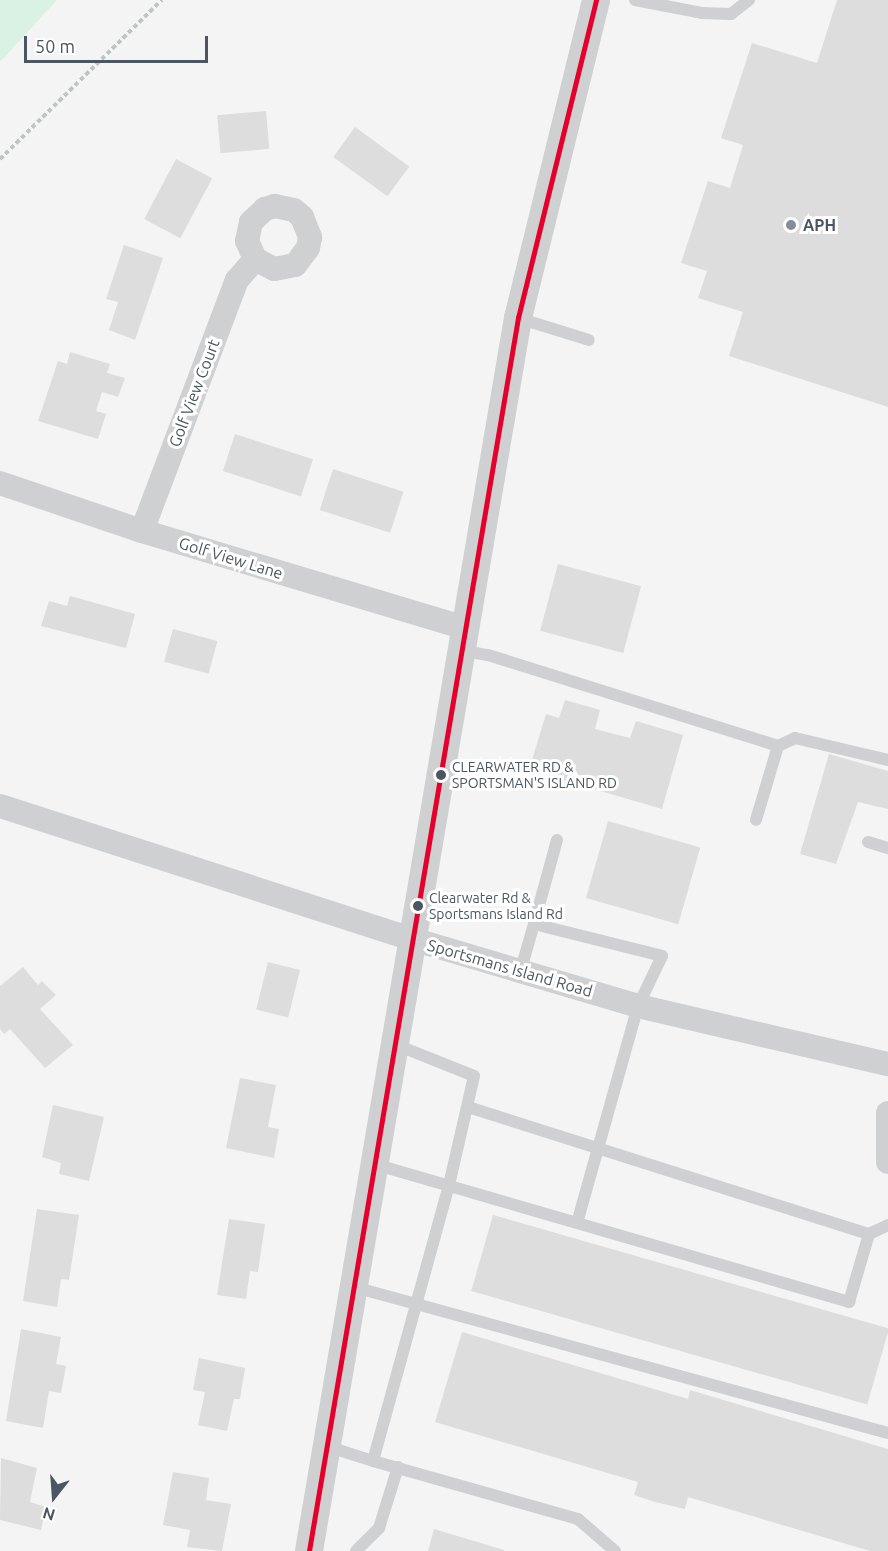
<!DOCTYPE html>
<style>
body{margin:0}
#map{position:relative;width:888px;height:1551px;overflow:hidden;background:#f4f4f4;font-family:Ubuntu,sans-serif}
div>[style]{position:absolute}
.green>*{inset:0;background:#d9f2e3}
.building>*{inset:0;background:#ddddde;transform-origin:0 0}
.path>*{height:4px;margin-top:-2px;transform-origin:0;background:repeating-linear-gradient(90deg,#bcc7c4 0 4.5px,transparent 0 7.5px)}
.service>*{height:12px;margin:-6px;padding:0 6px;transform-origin:6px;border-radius:6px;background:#ced0d2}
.minor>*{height:24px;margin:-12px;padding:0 12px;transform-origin:12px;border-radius:12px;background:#ced0d2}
.tertiary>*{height:28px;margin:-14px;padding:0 14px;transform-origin:14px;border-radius:14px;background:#ced0d2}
.bus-1>*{height:4.5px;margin:-2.25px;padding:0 2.25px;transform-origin:2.25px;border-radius:2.25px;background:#e4002b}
.dots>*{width:16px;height:16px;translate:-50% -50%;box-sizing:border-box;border:3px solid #fff;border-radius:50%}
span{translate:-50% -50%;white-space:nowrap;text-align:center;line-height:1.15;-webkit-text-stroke:6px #fff;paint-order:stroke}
.bus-label{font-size:14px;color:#4a5661}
.left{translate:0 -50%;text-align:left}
.poi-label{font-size:16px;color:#4a5661;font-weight:700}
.street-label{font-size:16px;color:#4a5661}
.north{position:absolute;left:24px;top:1467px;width:60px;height:60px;-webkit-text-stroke:4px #fff;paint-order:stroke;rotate:197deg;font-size:16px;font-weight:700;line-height:24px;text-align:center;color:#4a5661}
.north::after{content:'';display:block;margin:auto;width:21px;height:27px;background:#4a5661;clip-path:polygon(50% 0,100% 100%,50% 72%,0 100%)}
.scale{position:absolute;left:24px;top:36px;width:184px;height:27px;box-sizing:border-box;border:3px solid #4a5661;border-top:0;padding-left:8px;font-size:18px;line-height:21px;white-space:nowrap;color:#4a5661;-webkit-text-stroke:4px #fff;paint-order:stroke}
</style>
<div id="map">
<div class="green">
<i style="clip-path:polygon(0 0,57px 0,0 62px)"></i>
</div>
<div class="building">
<i style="clip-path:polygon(837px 0,888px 0,888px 407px,729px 356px,743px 312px,698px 298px,707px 271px,681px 263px,708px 181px,730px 188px,743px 145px,721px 138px,752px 43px,817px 63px)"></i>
<i style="left:266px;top:111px;width:38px;height:49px;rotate:85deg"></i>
<i style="left:355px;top:127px;width:67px;height:37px;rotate:36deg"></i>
<i style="left:176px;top:159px;width:41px;height:68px;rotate:28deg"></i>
<i style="clip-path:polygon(124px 245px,163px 258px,135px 340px,109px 330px,118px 302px,106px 299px)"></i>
<i style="clip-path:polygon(70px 352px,110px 364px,107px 373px,125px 378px,118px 397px,102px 392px,96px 411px,106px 414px,98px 439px,38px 421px,58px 361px,67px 364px)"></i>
<i style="left:235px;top:434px;width:82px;height:39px;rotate:18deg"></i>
<i style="left:333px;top:469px;width:74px;height:43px;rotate:18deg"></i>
<i style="left:558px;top:564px;width:86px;height:69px;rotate:15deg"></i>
<i style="clip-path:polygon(70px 596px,135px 614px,126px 648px,41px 626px,49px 601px,67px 606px)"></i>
<i style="left:173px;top:629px;width:46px;height:34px;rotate:15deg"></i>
<i style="clip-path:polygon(565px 700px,600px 710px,595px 729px,630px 738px,636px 721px,683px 735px,662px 809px,529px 770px,546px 714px,559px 718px)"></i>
<i style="clip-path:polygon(829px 754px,888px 771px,888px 809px,858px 802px,836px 864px,800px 854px)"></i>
<i style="left:608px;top:821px;width:96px;height:80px;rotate:16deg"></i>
<i style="left:268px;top:962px;width:33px;height:49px;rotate:14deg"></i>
<i style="clip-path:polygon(23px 967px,38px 985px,42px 981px,56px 995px,40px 1009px,73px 1045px,45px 1068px,10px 1029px,4px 1034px,0 1029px,0 986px)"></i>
<i style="clip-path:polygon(240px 1078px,276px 1085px,268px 1127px,279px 1129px,274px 1158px,226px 1148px)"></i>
<i style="clip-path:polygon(53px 1105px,104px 1117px,89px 1181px,59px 1174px,61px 1163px,42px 1157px)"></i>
<i style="clip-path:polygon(37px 1209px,79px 1215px,69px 1280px,61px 1279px,57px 1307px,23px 1301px)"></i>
<i style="left:493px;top:1215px;width:412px;height:79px;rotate:16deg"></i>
<i style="clip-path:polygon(229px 1219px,265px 1224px,258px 1272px,250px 1271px,246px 1299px,217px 1295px)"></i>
<i style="clip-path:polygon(21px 1329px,61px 1337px,56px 1364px,66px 1366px,61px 1393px,49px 1391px,43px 1428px,6px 1421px)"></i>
<i style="clip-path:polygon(462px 1332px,688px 1399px,690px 1390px,888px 1449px,888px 1551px,870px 1551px,688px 1497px,685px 1509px,655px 1502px,634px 1495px,638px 1482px,435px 1422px)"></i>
<i style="clip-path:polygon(199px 1358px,245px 1368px,240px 1399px,234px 1399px,227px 1431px,198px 1425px,205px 1392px,193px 1390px)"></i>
<i style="clip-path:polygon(1px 1458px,37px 1468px,30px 1502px,46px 1507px,41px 1530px,0 1520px)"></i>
<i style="clip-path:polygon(173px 1472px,209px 1478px,206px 1500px,231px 1504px,222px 1551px,187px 1547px,190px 1530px,163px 1525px)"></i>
<i style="clip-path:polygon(434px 1529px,504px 1550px,504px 1551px,428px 1551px)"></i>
</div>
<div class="path">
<i style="left:0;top:159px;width:227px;rotate:-44.5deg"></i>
</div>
<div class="service">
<i style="left:635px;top:0;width:68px;rotate:11deg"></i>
<i style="left:702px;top:13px;width:29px;rotate:2deg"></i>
<i style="left:731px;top:14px;width:23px;rotate:-38deg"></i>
<i style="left:518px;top:318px;width:74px;rotate:17.2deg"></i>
<i style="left:459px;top:650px;width:29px;rotate:10deg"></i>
<i style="left:488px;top:655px;width:304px;rotate:17.4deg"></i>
<i style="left:778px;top:746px;width:77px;rotate:106.6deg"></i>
<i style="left:778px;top:746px;width:19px;rotate:-25deg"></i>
<i style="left:795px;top:738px;width:96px;rotate:13.3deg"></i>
<i style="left:557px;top:840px;width:87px;rotate:105.3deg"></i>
<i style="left:534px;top:924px;width:132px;rotate:14deg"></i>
<i style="left:662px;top:956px;width:55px;rotate:115.6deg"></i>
<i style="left:638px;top:1006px;width:225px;rotate:105.7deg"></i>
<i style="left:868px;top:842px;width:21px;rotate:17deg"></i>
<i style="left:521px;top:969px;width:47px;rotate:-73.9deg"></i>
<i style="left:394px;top:1044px;width:86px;rotate:21.8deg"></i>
<i style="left:474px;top:1076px;width:112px;rotate:102.9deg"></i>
<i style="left:449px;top:1185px;width:286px;rotate:105.4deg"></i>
<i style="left:373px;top:1461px;width:213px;rotate:15.8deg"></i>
<i style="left:578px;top:1519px;width:49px;rotate:40.9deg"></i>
<i style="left:468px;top:1107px;width:421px;rotate:17.6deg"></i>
<i style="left:869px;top:1234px;width:21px;rotate:-25deg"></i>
<i style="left:374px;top:1164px;width:495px;rotate:16.2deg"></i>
<i style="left:849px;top:1302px;width:71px;rotate:-73.6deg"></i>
<i style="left:354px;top:1287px;width:554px;rotate:15.29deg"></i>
<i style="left:326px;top:1446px;width:49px;rotate:17.7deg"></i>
<i style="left:356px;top:1551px;width:33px;rotate:-45deg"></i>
<i style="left:379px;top:1528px;width:64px;rotate:-72.7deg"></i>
</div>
<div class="minor">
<i style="left:0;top:483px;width:150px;rotate:18.7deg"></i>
<i style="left:142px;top:531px;width:335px;rotate:16.7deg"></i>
<i style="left:142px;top:531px;width:268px;rotate:-69.3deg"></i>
<i style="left:237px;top:280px;width:28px;rotate:-49deg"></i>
<i style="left:255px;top:259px;width:20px;rotate:-114deg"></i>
<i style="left:247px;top:241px;width:19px;rotate:-78deg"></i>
<i style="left:251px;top:222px;width:19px;rotate:-43deg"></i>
<i style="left:265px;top:209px;width:10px;rotate:-17deg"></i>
<i style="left:275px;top:206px;width:19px;rotate:12deg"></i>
<i style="left:294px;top:210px;width:11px;rotate:41deg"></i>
<i style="left:302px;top:217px;width:22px;rotate:68deg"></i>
<i style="left:310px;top:237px;width:11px;rotate:100deg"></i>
<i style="left:308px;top:248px;width:21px;rotate:127deg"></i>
<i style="left:295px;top:265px;width:21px;rotate:169deg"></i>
<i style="left:274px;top:269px;width:21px;rotate:-152deg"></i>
<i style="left:0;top:806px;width:433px;rotate:17.9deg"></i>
<i style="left:412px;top:939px;width:236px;rotate:16.5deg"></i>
<i style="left:638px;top:1006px;width:257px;rotate:13.1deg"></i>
<i style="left:888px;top:1113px;width:49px;rotate:90deg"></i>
</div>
<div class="tertiary">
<i style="left:309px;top:1551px;width:1251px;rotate:-80.38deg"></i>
<i style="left:518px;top:318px;width:327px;rotate:-76.2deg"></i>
</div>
<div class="bus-1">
<i style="left:309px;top:1551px;width:1251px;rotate:-80.38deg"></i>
<i style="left:518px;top:318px;width:327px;rotate:-76.2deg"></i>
</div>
<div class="dots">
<i style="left:791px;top:225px;background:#868d94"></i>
<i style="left:441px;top:775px;background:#4a5661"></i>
<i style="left:418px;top:906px;background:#4a5661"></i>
</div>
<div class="bus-label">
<span class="left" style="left:452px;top:775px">CLEARWATER RD &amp;<br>SPORTSMAN'S ISLAND RD</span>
<span class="left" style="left:429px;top:906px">Clearwater Rd &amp;<br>Sportsmans Island Rd</span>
</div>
<div class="poi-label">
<span class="left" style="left:803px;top:225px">APH</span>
</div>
<div class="street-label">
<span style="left:194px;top:393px;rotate:-69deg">Golf View Court</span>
<span style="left:231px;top:558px;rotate:17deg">Golf View Lane</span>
<span style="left:510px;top:968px;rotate:16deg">Sportsmans Island Road</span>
</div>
<div class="north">N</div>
<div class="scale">50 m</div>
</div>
